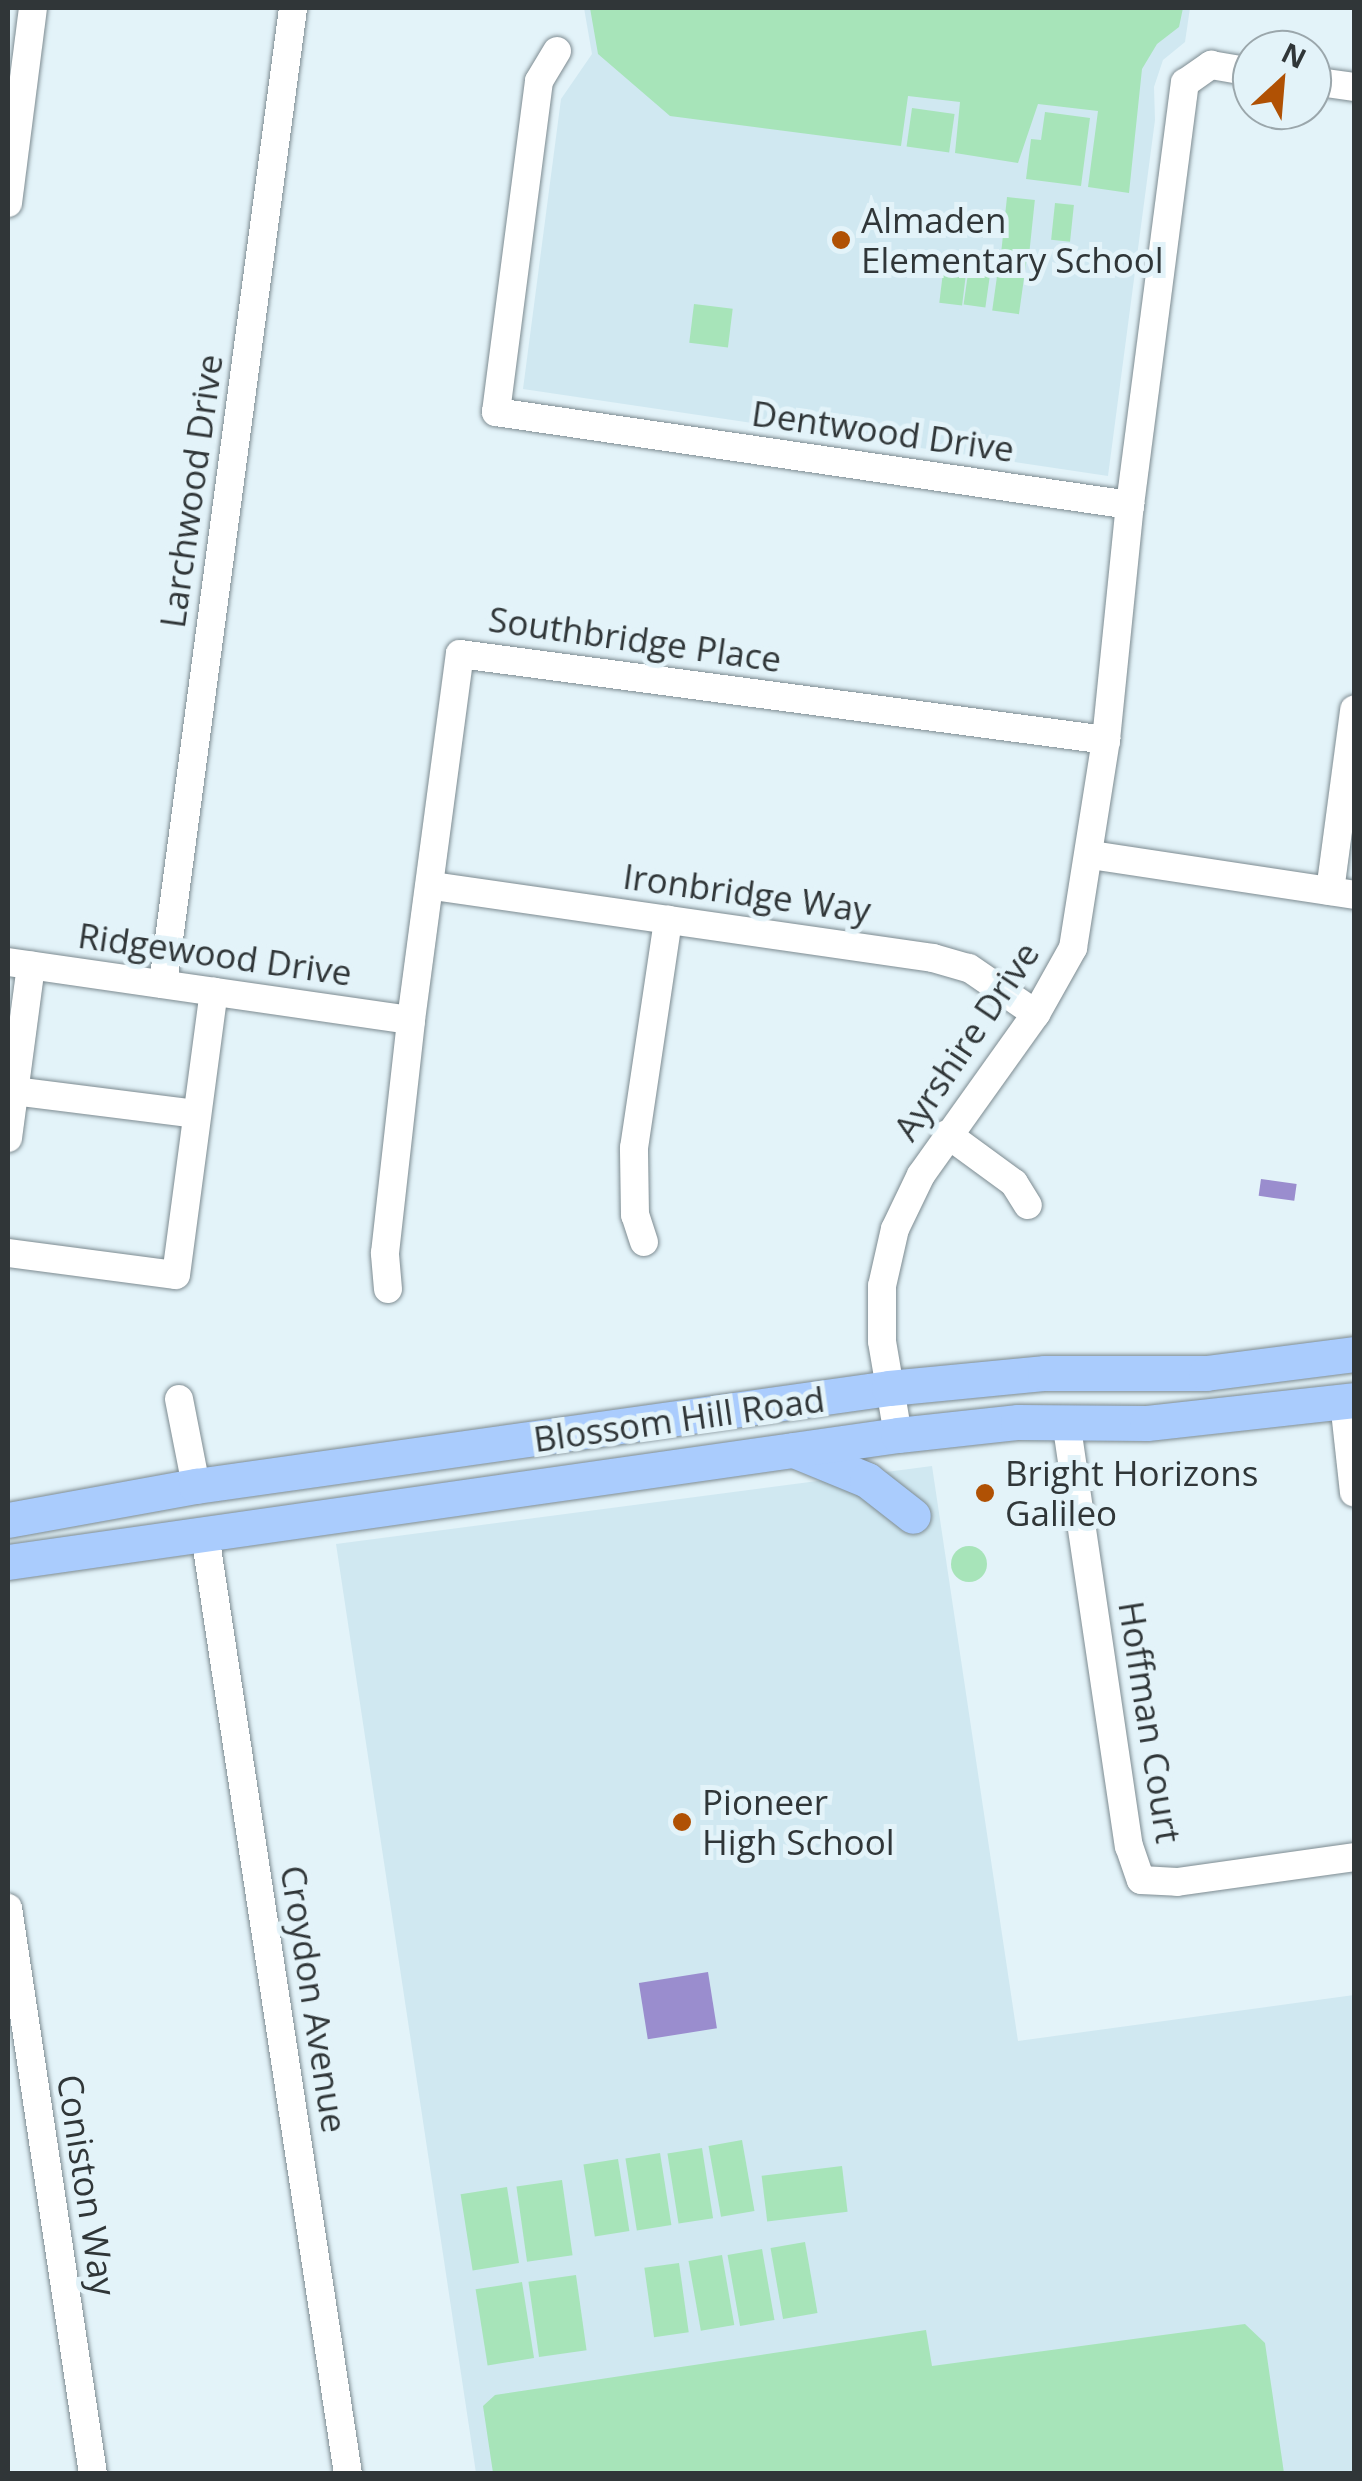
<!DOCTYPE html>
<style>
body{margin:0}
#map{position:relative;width:1362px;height:2481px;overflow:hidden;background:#e3f3f9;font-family:"Open Sans",sans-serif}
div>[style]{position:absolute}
.built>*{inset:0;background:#d0e8f1}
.green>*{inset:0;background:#a7e4b9;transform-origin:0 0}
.round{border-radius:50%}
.water>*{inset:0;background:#9a8dce;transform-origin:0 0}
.roads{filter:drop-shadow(0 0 2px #7d8b91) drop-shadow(0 0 2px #7d8b91)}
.minor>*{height:28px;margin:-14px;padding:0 14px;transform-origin:14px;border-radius:14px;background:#fff}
.major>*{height:35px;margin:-17.5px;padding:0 17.5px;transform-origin:17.5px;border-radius:17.5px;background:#aaccfd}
.dots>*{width:28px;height:28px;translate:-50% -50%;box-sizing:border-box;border:5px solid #e3f3f9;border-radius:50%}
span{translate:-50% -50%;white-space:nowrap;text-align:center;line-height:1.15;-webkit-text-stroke:10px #e3f3f9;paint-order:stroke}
.poi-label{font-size:35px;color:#303638}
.left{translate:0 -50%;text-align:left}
.street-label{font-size:35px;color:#303638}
.frame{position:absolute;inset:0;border:10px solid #303638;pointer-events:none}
.north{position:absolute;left:1232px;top:30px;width:100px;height:100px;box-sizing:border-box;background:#e3f3f9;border:2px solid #9ba7ac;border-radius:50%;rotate:26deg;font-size:28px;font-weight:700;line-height:40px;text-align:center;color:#303638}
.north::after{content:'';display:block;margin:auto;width:35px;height:45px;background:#b05104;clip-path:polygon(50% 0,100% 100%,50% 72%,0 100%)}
</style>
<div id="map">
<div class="built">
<i style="clip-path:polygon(584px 8px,1190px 8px,1185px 42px,1163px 60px,1154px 87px,1155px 120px,1108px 476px,523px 389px,561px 99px,592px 54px)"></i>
<i style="clip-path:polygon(932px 1466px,1018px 2041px,1354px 1995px,1354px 2473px,476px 2473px,336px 1544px)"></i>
</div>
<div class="green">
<i style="clip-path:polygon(590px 8px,1183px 8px,1179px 27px,1157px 44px,1142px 69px,1129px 193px,1088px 187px,1098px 111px,1038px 104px,1018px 163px,955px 153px,960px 102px,908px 96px,901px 146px,670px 116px,598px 54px)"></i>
<i style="left:912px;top:108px;width:43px;height:39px;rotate:8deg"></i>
<i style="clip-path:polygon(1045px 112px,1090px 118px,1081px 186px,1026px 179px,1031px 139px,1041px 140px)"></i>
<i style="left:1007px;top:197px;width:28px;height:54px;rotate:6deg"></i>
<i style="left:1055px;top:203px;width:19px;height:37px;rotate:6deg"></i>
<i style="left:1000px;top:255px;width:27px;height:56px;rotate:8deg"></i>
<i style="left:945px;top:256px;width:23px;height:47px;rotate:7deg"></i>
<i style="left:970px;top:259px;width:22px;height:46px;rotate:8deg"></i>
<i style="left:694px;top:304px;width:39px;height:39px;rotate:7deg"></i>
<i class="round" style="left:951px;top:1546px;width:36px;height:36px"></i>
<i style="left:742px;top:2140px;width:72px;height:34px;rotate:80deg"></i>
<i style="left:702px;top:2148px;width:71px;height:35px;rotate:81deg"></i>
<i style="left:660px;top:2153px;width:73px;height:35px;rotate:81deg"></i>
<i style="left:618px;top:2159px;width:73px;height:35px;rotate:81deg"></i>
<i style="left:842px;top:2166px;width:46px;height:81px;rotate:83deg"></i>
<i style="left:562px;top:2180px;width:76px;height:46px;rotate:82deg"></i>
<i style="left:507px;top:2187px;width:77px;height:47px;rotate:81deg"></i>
<i style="left:805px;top:2242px;width:72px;height:35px;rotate:80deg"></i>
<i style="left:762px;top:2249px;width:72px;height:35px;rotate:80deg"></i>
<i style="left:722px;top:2255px;width:71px;height:34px;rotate:80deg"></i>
<i style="left:679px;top:2263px;width:70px;height:35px;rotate:82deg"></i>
<i style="left:576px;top:2275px;width:76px;height:48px;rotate:82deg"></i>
<i style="left:522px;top:2282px;width:77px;height:47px;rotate:81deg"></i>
<i style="clip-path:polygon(1245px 2324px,1265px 2343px,1284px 2473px,493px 2473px,483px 2406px,495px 2395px,926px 2330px,932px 2366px)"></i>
</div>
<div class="water">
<i style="left:1261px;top:1179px;width:36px;height:17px;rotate:8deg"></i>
<i style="left:708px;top:1972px;width:57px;height:70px;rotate:81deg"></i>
</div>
<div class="roads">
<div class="minor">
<i style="left:557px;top:51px;width:35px;rotate:121deg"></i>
<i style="left:539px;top:81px;width:334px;rotate:97.4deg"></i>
<i style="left:496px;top:412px;width:641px;rotate:8.35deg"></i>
<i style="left:1130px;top:505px;width:426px;rotate:-82.6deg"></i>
<i style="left:1185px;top:83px;width:32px;rotate:-35deg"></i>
<i style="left:1211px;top:65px;width:42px;rotate:9.7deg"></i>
<i style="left:1312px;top:81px;width:42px;rotate:8.1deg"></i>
<i style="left:8px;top:203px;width:197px;rotate:-82.7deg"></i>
<i style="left:1091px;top:855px;width:266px;rotate:8.6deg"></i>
<i style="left:433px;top:886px;width:505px;rotate:8.19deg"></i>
<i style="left:933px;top:958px;width:37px;rotate:16deg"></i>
<i style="left:969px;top:968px;width:81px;rotate:34.5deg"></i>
<i style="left:1330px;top:891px;width:183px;rotate:-82.4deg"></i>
<i style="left:8px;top:962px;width:407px;rotate:8.2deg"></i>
<i style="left:163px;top:984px;width:985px;rotate:-82.41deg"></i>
<i style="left:14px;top:1091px;width:183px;rotate:7.2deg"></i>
<i style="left:947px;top:1134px;width:83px;rotate:36.2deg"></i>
<i style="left:1014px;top:1183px;width:26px;rotate:58deg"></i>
<i style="left:8px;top:1138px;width:174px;rotate:-82.4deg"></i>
<i style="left:644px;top:1242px;width:28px;rotate:-108deg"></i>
<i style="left:635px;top:1215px;width:67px;rotate:-90.9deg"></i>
<i style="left:634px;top:1148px;width:231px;rotate:-81.5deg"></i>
<i style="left:8px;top:1253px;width:169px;rotate:7.5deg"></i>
<i style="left:176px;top:1275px;width:286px;rotate:-82.4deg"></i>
<i style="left:388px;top:1289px;width:36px;rotate:-95deg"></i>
<i style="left:385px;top:1253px;width:234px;rotate:-83.6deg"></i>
<i style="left:411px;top:1020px;width:369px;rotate:-82.4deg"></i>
<i style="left:460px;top:654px;width:652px;rotate:7.58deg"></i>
<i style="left:179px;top:1399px;width:89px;rotate:78.9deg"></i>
<i style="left:1344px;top:1402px;width:91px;rotate:83.7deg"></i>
<i style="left:1066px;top:1421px;width:430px;rotate:81.6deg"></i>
<i style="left:1129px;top:1846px;width:36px;rotate:71deg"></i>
<i style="left:1141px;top:1880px;width:36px;rotate:3deg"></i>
<i style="left:1177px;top:1882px;width:179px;rotate:-8deg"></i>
<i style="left:898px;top:1435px;width:95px;rotate:-99.7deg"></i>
<i style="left:882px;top:1341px;width:55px;rotate:-90deg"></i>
<i style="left:882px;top:1286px;width:58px;rotate:-77.2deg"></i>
<i style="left:895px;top:1229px;width:60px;rotate:-64.3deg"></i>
<i style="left:921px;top:1175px;width:198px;rotate:-54.5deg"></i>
<i style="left:1036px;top:1014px;width:76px;rotate:-60.7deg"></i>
<i style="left:1073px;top:948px;width:211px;rotate:-81deg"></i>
<i style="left:1106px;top:740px;width:236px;rotate:-84.2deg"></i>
<i style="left:205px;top:1535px;width:950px;rotate:81.34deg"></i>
<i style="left:8px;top:1908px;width:572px;rotate:81.46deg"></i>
</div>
<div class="major">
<i style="left:794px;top:1450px;width:79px;rotate:22.3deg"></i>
<i style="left:867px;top:1480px;width:58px;rotate:38deg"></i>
<i style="left:8px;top:1520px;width:191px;rotate:-10.3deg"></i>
<i style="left:196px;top:1486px;width:700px;rotate:-8.05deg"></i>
<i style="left:889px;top:1388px;width:157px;rotate:-5.5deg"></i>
<i style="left:1045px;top:1373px;width:161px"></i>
<i style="left:1206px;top:1373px;width:149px;rotate:-7.3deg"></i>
<i style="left:8px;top:1562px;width:899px;rotate:-8.12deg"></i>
<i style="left:898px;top:1435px;width:121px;rotate:-6.2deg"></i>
<i style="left:1018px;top:1422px;width:129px;rotate:0.4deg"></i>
<i style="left:1147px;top:1423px;width:208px;rotate:-6.3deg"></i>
</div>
</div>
<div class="dots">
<i style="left:841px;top:240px;background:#b05104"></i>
<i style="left:985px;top:1493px;background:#b05104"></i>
<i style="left:682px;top:1822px;background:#b05104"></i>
</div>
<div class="poi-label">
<span class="left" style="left:861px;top:240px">Almaden<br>Elementary School</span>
<span class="left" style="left:1005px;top:1493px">Bright Horizons<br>Galileo</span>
<span class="left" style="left:702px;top:1822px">Pioneer<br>High School</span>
</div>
<div class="street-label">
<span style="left:883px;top:431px;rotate:8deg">Dentwood Drive</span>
<span style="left:191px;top:491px;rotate:-82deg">Larchwood Drive</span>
<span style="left:635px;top:639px;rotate:8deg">Southbridge Place</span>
<span style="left:747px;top:893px;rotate:8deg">Ironbridge Way</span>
<span style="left:215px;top:954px;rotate:8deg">Ridgewood Drive</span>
<span style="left:966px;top:1041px;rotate:-56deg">Ayrshire Drive</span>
<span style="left:679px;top:1419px;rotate:-8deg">Blossom Hill Road</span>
<span style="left:1150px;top:1722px;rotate:81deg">Hoffman Court</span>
<span style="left:314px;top:1999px;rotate:81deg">Croydon Avenue</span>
<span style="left:87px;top:2185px;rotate:81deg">Coniston Way</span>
</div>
<div class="frame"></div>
<div class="north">N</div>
</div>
